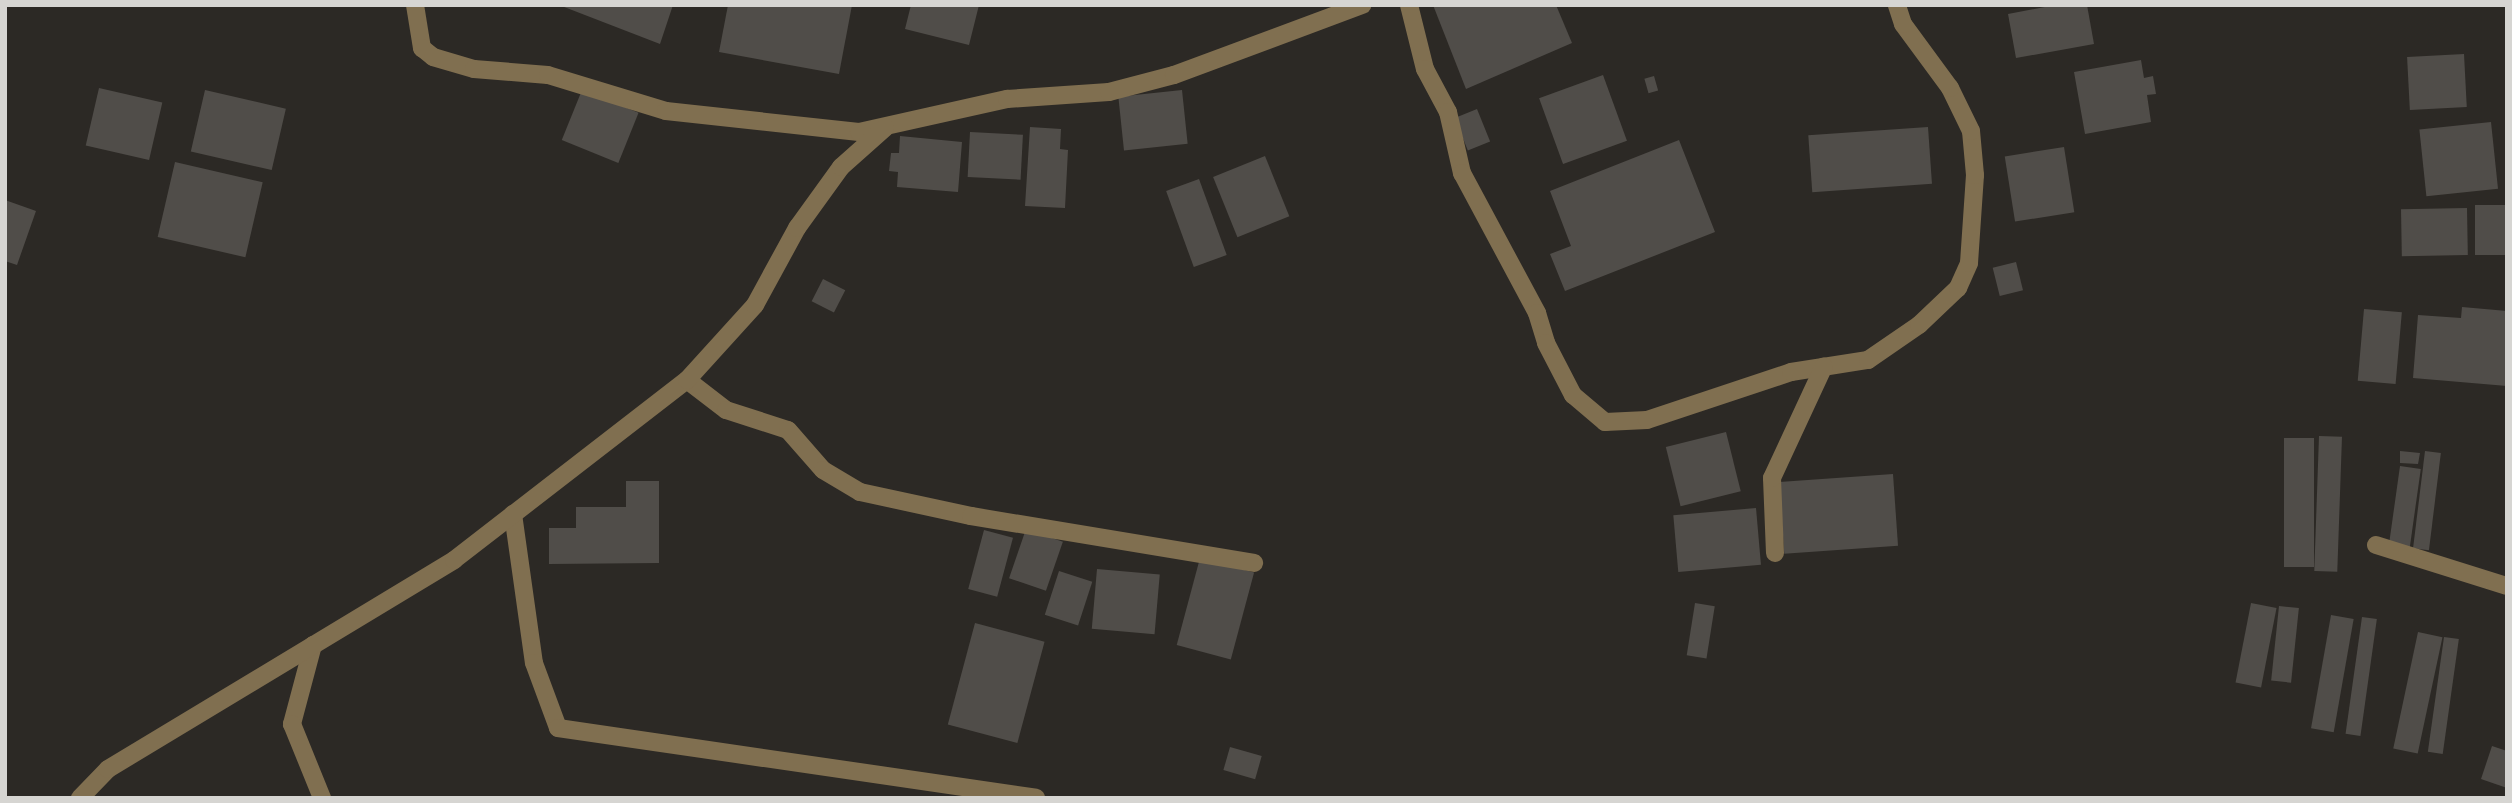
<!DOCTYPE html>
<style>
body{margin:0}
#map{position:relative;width:2512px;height:803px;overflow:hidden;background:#2c2925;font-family:"Sofia Sans Condensed",sans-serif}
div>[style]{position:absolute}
.building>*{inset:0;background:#504d49;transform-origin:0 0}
.minor>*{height:18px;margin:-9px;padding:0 9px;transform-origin:9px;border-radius:9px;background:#806f50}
span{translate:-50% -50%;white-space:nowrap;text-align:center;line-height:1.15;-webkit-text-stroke:7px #131210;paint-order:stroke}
.frame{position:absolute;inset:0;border:7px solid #d6d5d2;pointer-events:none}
</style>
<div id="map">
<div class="building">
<i style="clip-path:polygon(559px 5px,673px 5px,660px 44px)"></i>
<i style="clip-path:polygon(728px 5px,852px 5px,839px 74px,719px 52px)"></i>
<i style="clip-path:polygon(911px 5px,979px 5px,969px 45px,905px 29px)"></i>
<i style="clip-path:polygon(1433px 5px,1556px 5px,1572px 43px,1466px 89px)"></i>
<i style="clip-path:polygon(2055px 5px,2087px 5px,2094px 44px,2016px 58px,2008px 14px)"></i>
<i style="left:2464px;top:54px;width:53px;height:57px;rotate:87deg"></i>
<i style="clip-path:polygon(2141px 60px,2144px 78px,2153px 76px,2156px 94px,2147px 95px,2151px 122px,2085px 134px,2074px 72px)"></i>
<i style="left:1603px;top:75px;width:70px;height:68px;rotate:70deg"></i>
<i style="left:1654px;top:76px;width:15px;height:10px;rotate:74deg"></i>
<i style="left:99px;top:88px;width:65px;height:59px;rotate:13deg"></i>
<i style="left:205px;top:90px;width:83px;height:63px;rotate:13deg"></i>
<i style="left:582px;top:90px;width:61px;height:54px;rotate:22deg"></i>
<i style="left:1182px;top:90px;width:54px;height:64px;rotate:84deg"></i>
<i style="left:1477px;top:109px;width:35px;height:24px;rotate:68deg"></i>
<i style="left:2491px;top:122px;width:67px;height:72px;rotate:84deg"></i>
<i style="clip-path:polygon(1030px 127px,1061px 129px,1060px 149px,1068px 150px,1065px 208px,1025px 206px)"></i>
<i style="left:1928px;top:127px;width:57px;height:120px;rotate:86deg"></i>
<i style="left:970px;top:132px;width:53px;height:45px;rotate:3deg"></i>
<i style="clip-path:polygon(900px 136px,962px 142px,958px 192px,897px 187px,898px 172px,889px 171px,891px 153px,899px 153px)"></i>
<i style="clip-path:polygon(1679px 140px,1715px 232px,1565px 291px,1550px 254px,1571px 246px,1550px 191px)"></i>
<i style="left:2064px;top:147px;width:66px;height:60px;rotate:81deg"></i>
<i style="left:1265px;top:156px;width:65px;height:56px;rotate:68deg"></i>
<i style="left:175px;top:162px;width:90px;height:77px;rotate:13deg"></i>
<i style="left:1199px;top:179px;width:81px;height:35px;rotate:70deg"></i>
<i style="clip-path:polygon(5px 200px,36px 211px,17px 265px,5px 261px)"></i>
<i style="left:2507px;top:205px;width:50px;height:32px;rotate:90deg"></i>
<i style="left:2467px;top:208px;width:47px;height:66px;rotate:89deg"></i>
<i style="left:2016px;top:262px;width:29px;height:24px;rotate:76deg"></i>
<i style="left:823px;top:279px;width:25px;height:25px;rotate:27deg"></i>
<i style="clip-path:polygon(2462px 307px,2507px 311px,2507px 386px,2413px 378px,2418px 315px,2461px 318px)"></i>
<i style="left:2364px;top:309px;width:38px;height:72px;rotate:5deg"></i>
<i style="left:1726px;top:432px;width:61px;height:62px;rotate:76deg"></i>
<i style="left:2319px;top:436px;width:23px;height:135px;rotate:2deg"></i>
<i style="left:2284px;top:438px;width:30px;height:129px"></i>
<i style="clip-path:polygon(2400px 451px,2420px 453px,2418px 464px,2400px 463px)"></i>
<i style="left:2425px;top:451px;width:16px;height:98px;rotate:7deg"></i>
<i style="left:2400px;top:466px;width:21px;height:80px;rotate:8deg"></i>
<i style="left:1893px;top:474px;width:72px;height:114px;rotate:86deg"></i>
<i style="clip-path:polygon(626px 481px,659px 481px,659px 563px,549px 564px,549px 528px,576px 528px,576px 507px,626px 507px)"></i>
<i style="left:1756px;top:508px;width:57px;height:83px;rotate:85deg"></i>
<i style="left:1026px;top:529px;width:39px;height:52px;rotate:19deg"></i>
<i style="left:984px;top:530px;width:30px;height:61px;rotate:15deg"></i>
<i style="left:1200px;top:558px;width:56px;height:90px;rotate:15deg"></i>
<i style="left:1097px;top:569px;width:63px;height:60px;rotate:5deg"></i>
<i style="left:1059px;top:571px;width:35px;height:46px;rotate:18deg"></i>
<i style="left:1695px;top:603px;width:20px;height:53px;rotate:9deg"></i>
<i style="left:2251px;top:603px;width:26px;height:81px;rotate:11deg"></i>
<i style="left:2279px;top:606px;width:20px;height:75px;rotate:6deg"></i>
<i style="left:2331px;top:615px;width:23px;height:115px;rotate:10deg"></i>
<i style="left:2362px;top:617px;width:15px;height:118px;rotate:8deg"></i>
<i style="left:975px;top:623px;width:72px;height:105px;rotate:15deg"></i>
<i style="left:2418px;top:632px;width:25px;height:119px;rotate:12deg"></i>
<i style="left:2444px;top:637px;width:15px;height:116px;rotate:8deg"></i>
<i style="clip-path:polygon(2492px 746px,2507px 751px,2507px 788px,2481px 779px)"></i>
<i style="left:1230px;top:747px;width:33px;height:24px;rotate:16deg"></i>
</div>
<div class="minor">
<i style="left:415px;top:5px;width:44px;rotate:80.8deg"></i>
<i style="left:422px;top:48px;width:14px;rotate:39deg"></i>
<i style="left:433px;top:57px;width:43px;rotate:16.3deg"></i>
<i style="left:474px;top:69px;width:74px;rotate:4.6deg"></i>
<i style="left:548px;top:75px;width:123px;rotate:17deg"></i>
<i style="left:666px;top:111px;width:194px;rotate:6.2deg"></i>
<i style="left:859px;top:132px;width:152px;rotate:-12.6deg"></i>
<i style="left:1007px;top:99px;width:102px;rotate:-3.9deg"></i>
<i style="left:1109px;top:92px;width:67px;rotate:-14.7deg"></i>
<i style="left:1174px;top:75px;width:201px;rotate:-20.4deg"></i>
<i style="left:1409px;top:5px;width:66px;rotate:76deg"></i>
<i style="left:1425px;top:69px;width:49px;rotate:61.9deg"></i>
<i style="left:1448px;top:112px;width:63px;rotate:77.1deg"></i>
<i style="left:1462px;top:173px;width:159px;rotate:61.8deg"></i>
<i style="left:1537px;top:313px;width:31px;rotate:73deg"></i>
<i style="left:1546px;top:343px;width:59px;rotate:62.6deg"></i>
<i style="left:1573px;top:395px;width:42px;rotate:40.2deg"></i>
<i style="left:1605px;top:422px;width:42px;rotate:-2.7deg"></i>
<i style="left:1647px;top:420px;width:152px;rotate:-18.4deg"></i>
<i style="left:1791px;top:372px;width:78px;rotate:-8.9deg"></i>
<i style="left:1868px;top:360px;width:62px;rotate:-34.5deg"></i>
<i style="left:1919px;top:325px;width:54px;rotate:-43.5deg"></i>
<i style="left:1958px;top:288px;width:27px;rotate:-66deg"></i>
<i style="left:1969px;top:263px;width:88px;rotate:-86.1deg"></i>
<i style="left:1975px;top:175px;width:44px;rotate:-95.2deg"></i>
<i style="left:1971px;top:131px;width:48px;rotate:-116deg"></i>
<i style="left:1950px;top:88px;width:79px;rotate:-126.3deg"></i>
<i style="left:1903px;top:24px;width:20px;rotate:-108deg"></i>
<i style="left:687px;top:380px;width:49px;rotate:37.6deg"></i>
<i style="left:726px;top:410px;width:65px;rotate:17.9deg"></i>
<i style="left:788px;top:430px;width:53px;rotate:48.8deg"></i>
<i style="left:823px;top:470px;width:43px;rotate:30.7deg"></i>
<i style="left:860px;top:492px;width:114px;rotate:12.2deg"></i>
<i style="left:971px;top:516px;width:287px;rotate:9.4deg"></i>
<i style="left:513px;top:514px;width:150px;rotate:82deg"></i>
<i style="left:534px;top:663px;width:69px;rotate:69.7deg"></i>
<i style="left:558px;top:728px;width:483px;rotate:8.3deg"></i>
<i style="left:2376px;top:545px;width:137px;rotate:17.4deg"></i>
<i style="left:1775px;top:553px;width:75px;rotate:-92.3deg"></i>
<i style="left:1772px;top:478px;width:123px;rotate:-65.1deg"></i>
<i style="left:313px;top:645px;width:82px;rotate:104.9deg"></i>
<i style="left:292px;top:724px;width:80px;rotate:67.9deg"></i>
<i style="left:80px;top:798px;width:40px;rotate:-46deg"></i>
<i style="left:108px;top:769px;width:404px;rotate:-31.1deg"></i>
<i style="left:454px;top:560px;width:294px;rotate:-37.7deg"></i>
<i style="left:687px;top:380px;width:101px;rotate:-47.8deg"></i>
<i style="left:755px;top:305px;width:88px;rotate:-61.4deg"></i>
<i style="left:797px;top:228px;width:75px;rotate:-54.2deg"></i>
<i style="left:841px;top:167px;width:59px;rotate:-41.6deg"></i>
</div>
<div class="frame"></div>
</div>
